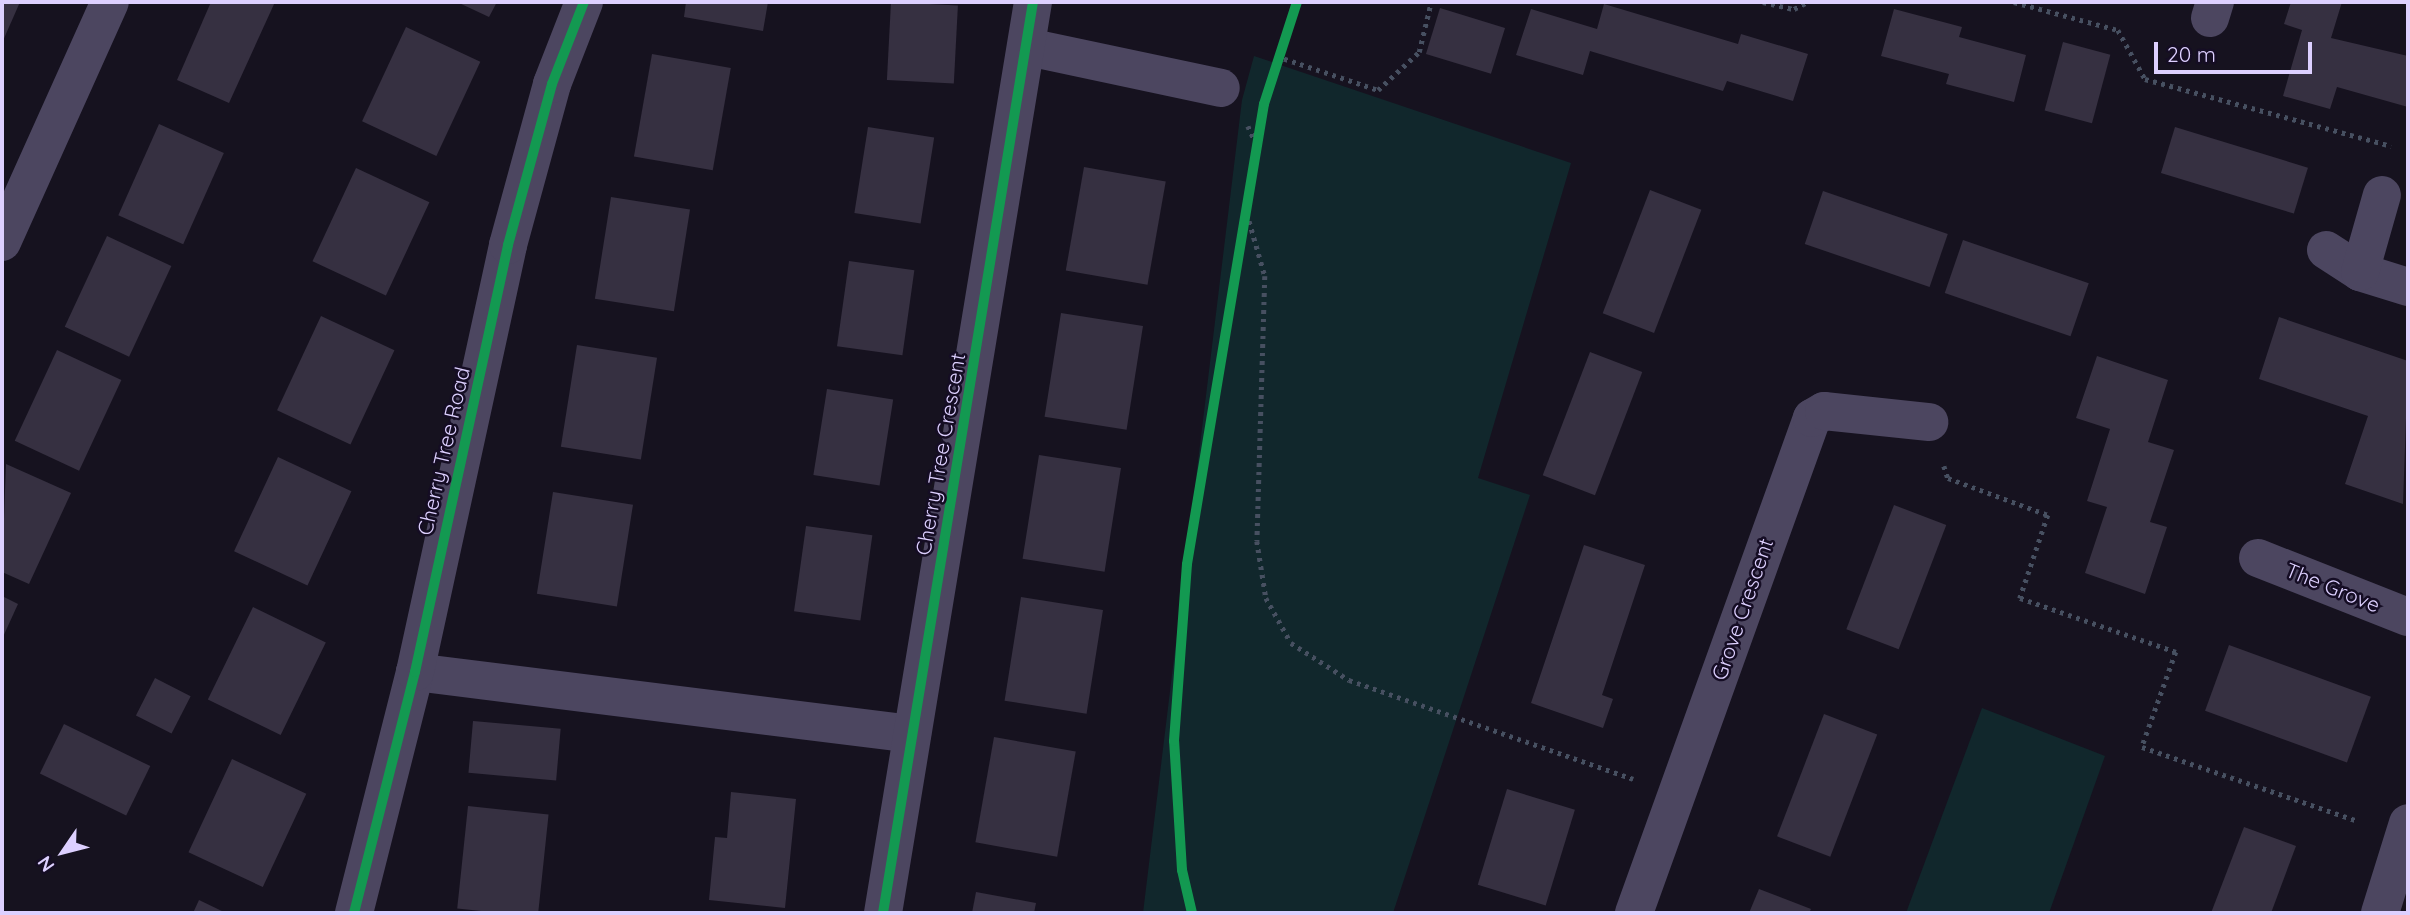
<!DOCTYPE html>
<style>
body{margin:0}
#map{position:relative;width:2410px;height:915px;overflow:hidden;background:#16121f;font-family:Quicksand,sans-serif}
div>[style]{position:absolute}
.green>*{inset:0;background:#11272c}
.building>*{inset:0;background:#363041;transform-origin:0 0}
.path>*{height:4.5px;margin-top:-2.25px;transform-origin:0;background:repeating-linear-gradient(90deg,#475061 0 3.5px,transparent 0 8.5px)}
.minor>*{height:38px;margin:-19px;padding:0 19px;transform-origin:19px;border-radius:19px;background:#4c4660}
.cycleway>*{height:10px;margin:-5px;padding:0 5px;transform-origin:5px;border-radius:5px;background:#139951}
span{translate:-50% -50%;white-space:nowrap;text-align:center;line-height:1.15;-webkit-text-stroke:5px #150d24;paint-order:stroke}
.street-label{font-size:21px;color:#ddd0ff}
.frame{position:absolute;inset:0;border:4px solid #ddd0ff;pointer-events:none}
.north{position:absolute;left:28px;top:817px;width:70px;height:70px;-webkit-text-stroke:5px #150d24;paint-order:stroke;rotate:235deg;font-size:19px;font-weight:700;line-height:28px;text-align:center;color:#ddd0ff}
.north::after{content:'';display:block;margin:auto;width:24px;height:32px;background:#ddd0ff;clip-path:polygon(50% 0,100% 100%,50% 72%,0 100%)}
.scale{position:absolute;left:2154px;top:42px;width:158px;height:32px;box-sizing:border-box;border:4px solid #ddd0ff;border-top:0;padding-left:9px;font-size:21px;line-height:24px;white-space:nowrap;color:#ddd0ff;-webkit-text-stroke:5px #150d24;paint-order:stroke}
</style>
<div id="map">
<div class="green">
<i style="clip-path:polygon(1254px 56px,1571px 163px,1478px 478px,1530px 495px,1393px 913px,1143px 913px,1242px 100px)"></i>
<i style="clip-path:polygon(1982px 708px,2105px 756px,2049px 913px,1906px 913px)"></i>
</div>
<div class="building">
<i style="clip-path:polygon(2px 2px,20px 2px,2px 43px)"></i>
<i style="clip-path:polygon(211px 2px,275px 2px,229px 103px,177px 80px)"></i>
<i style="clip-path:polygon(457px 2px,497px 2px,489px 17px)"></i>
<i style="clip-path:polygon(686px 2px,768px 2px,763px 31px,684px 17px)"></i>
<i style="left:891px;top:2px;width:67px;height:78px;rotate:3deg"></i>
<i style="clip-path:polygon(2291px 2px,2342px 2px,2331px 38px,2408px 56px,2408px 107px,2337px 87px,2330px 109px,2283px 96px,2302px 30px,2284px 24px)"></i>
<i style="clip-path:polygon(1604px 4px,1738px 44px,1741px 34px,1808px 54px,1793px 101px,1727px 81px,1723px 91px,1590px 51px,1583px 75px,1516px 55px,1531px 9px,1597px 29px)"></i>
<i style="left:1440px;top:8px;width:68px;height:48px;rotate:17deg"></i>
<i style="clip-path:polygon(1894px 9px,1962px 27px,1959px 37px,2026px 55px,2014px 102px,1946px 84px,1949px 74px,1881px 56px)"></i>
<i style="left:406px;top:27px;width:82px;height:104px;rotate:25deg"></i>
<i style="left:2063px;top:42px;width:49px;height:71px;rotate:15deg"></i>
<i style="left:652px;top:54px;width:80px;height:104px;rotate:10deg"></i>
<i style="left:159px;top:124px;width:71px;height:100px;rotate:24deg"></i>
<i style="left:868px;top:127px;width:67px;height:87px;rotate:9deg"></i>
<i style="left:2175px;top:127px;width:139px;height:48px;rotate:17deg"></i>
<i style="left:1084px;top:167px;width:83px;height:105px;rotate:10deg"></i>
<i style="left:356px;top:168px;width:81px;height:103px;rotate:25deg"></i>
<i style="left:1650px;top:190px;width:55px;height:132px;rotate:21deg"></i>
<i style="left:1823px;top:191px;width:132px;height:56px;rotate:19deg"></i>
<i style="left:611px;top:197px;width:80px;height:103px;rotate:9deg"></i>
<i style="left:107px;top:236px;width:71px;height:100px;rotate:25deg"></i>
<i style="left:1963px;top:240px;width:133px;height:56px;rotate:19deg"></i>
<i style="left:849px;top:261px;width:66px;height:86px;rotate:8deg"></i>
<i style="left:1061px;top:313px;width:83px;height:105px;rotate:9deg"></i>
<i style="left:321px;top:316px;width:81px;height:104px;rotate:25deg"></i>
<i style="clip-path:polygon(2279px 317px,2408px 361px,2403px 504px,2345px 484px,2368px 416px,2259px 379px)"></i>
<i style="left:577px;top:345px;width:81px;height:103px;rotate:9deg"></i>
<i style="left:57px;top:350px;width:71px;height:100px;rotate:25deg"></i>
<i style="left:1590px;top:352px;width:56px;height:132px;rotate:21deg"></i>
<i style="clip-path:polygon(2097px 356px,2168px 380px,2148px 442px,2174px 450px,2150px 522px,2167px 527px,2145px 594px,2085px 573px,2107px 507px,2087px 501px,2110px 429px,2076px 418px)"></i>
<i style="left:827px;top:389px;width:67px;height:87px;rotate:9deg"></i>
<i style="left:1039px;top:455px;width:83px;height:105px;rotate:9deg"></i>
<i style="left:278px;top:457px;width:81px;height:104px;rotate:25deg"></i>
<i style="clip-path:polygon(6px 464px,71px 493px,29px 584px,2px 572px)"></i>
<i style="left:553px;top:492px;width:81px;height:103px;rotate:9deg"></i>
<i style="left:1894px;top:505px;width:56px;height:133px;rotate:21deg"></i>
<i style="left:806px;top:526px;width:67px;height:86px;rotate:8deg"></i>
<i style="clip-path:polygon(1584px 545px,1645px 565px,1602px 695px,1613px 699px,1603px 728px,1531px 703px)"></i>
<i style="clip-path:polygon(2px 596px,18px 604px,2px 639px)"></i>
<i style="left:1021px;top:597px;width:83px;height:105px;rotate:9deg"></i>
<i style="left:253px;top:607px;width:81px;height:103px;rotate:26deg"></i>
<i style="left:2229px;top:645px;width:151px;height:70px;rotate:20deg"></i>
<i style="left:155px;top:678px;width:40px;height:42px;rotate:27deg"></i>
<i style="left:1824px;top:714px;width:57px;height:131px;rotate:21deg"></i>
<i style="left:473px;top:721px;width:88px;height:52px;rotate:5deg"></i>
<i style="left:64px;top:724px;width:96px;height:55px;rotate:26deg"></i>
<i style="left:994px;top:737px;width:83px;height:107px;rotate:10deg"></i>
<i style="left:232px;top:759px;width:82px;height:103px;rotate:25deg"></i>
<i style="left:1507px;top:789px;width:71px;height:100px;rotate:17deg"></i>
<i style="clip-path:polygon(731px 792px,796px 799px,785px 908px,709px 900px,715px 837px,727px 838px)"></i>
<i style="left:468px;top:806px;width:81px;height:103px;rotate:6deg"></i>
<i style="clip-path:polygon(2244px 827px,2296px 846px,2271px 913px,2211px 913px)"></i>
<i style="clip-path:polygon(1759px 889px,1811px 909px,1809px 913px,1749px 913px)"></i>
<i style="clip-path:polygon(976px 892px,1036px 903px,1034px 913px,972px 913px)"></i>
<i style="clip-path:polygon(199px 900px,226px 913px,193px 913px)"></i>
</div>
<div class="path">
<i style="left:1763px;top:2px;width:32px;rotate:13deg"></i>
<i style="left:1794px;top:9px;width:15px;rotate:-28deg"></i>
<i style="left:2014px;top:2px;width:108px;rotate:15.1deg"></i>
<i style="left:2118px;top:30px;width:56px;rotate:61.1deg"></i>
<i style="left:2145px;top:79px;width:255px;rotate:15.2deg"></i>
<i style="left:1276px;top:56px;width:108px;rotate:18.4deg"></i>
<i style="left:1378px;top:90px;width:56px;rotate:-42.8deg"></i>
<i style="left:1419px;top:52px;width:51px;rotate:-76.5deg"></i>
<i style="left:1248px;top:126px;width:21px;rotate:65deg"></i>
<i style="left:1247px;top:213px;width:66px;rotate:74.1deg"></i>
<i style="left:1265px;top:276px;width:265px;rotate:91.7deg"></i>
<i style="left:1257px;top:541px;width:58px;rotate:81deg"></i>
<i style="left:1266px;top:598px;width:51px;rotate:60.9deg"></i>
<i style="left:1291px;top:643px;width:69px;rotate:32.5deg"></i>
<i style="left:1349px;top:680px;width:301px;rotate:19.2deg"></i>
<i style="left:1944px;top:466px;width:13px;rotate:72deg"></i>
<i style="left:1948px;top:478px;width:107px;rotate:20.3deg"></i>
<i style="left:2048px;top:515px;width:88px;rotate:108.6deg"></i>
<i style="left:2020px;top:598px;width:165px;rotate:19.1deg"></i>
<i style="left:2176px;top:652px;width:101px;rotate:109.7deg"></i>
<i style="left:2142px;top:747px;width:228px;rotate:18.9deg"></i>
</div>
<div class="minor">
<i style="left:2210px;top:18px;width:17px;rotate:-73deg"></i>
<i style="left:1028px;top:47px;width:197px;rotate:12deg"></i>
<i style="left:2px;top:242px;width:263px;rotate:-65.8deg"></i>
<i style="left:2326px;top:250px;width:40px;rotate:32.9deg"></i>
<i style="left:2360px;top:272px;width:50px;rotate:17.4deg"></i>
<i style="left:2360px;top:272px;width:80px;rotate:-74.1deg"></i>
<i style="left:2258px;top:558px;width:161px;rotate:21.5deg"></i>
<i style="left:415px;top:672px;width:501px;rotate:7.11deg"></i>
<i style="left:354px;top:913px;width:249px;rotate:-75.8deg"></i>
<i style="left:415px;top:672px;width:437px;rotate:-77.7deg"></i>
<i style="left:508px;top:245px;width:167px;rotate:-74.7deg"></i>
<i style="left:552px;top:84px;width:88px;rotate:-68.7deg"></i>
<i style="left:883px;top:913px;width:923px;rotate:-80.65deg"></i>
<i style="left:1634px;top:913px;width:526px;rotate:-70.22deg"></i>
<i style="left:1812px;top:418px;width:14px;rotate:-30deg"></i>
<i style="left:1824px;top:411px;width:106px;rotate:6deg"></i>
<i style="left:2380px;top:913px;width:94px;rotate:-72.7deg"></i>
</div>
<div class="cycleway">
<i style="left:354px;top:913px;width:249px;rotate:-75.8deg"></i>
<i style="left:415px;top:672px;width:437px;rotate:-77.7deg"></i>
<i style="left:508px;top:245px;width:167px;rotate:-74.7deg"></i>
<i style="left:552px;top:84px;width:88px;rotate:-68.7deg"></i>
<i style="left:883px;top:913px;width:923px;rotate:-80.65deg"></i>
<i style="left:1192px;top:913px;width:44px;rotate:-103.1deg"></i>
<i style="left:1182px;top:870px;width:129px;rotate:-93.5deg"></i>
<i style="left:1174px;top:741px;width:177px;rotate:-85.8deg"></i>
<i style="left:1187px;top:564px;width:466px;rotate:-80.5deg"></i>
<i style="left:1264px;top:104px;width:107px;rotate:-72.1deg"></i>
</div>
<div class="street-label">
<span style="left:443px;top:451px;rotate:-77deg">Cherry Tree Road</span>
<span style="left:940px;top:454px;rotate:-80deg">Cherry Tree Crescent</span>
<span style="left:2333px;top:587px;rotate:22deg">The Grove</span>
<span style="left:1742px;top:609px;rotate:-71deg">Grove Crescent</span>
</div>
<div class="frame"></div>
<div class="north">N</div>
<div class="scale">20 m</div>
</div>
